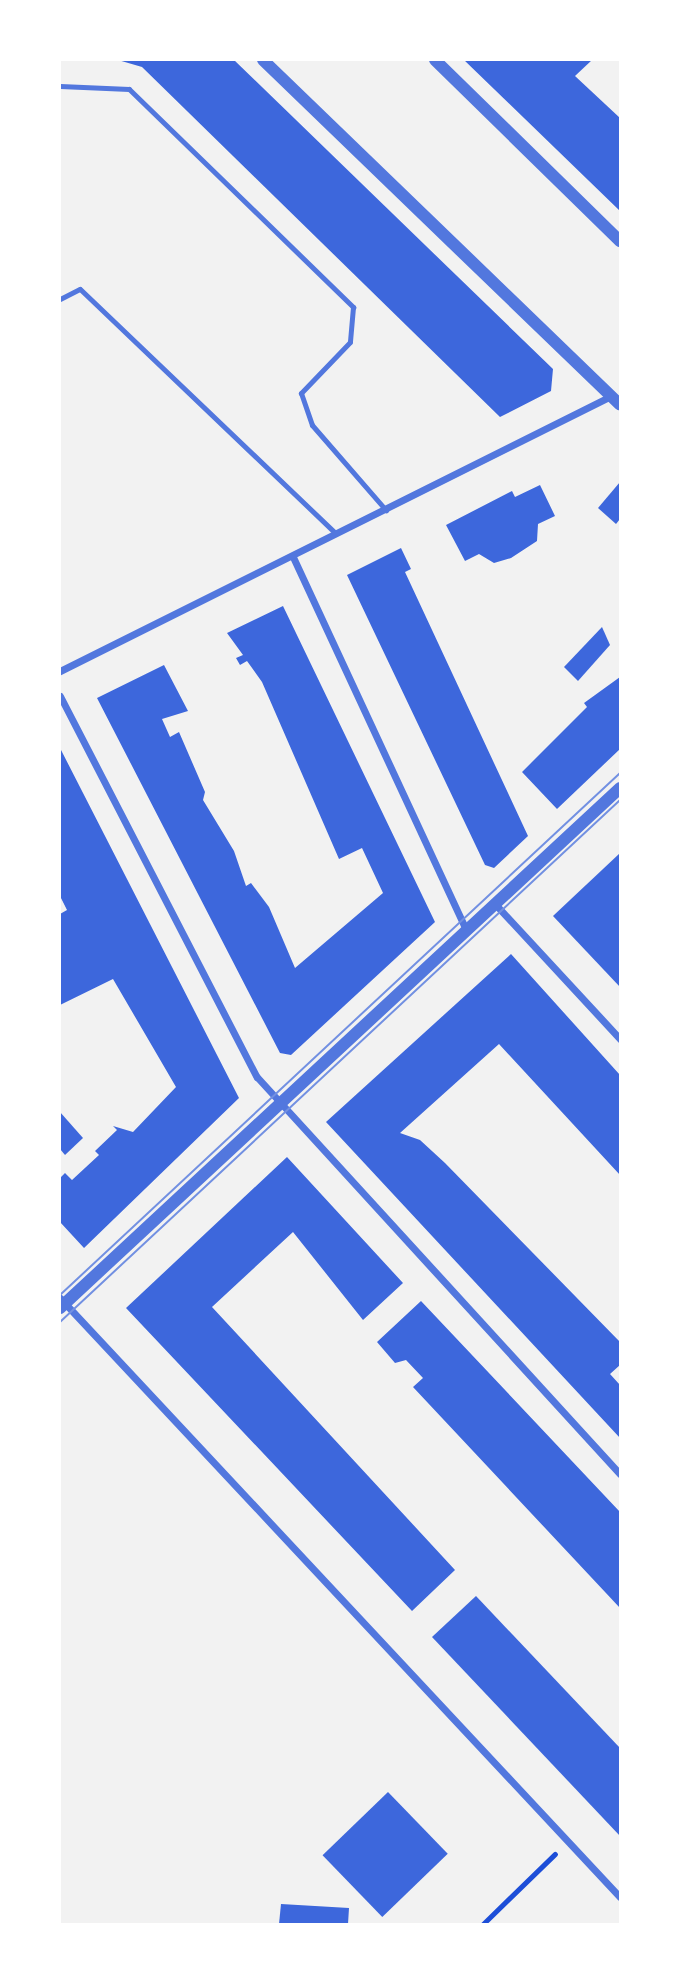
<!DOCTYPE html>
<style>
body{margin:0}
#map{position:relative;width:680px;height:1984px;overflow:hidden;background:#f2f2f2;font-family:Poppins,sans-serif}
div>[style]{position:absolute}
.building>*{inset:0;background:#3d67dc;transform-origin:0 0}
.path>*{height:4.5px;margin:-2.25px;padding:0 2.25px;transform-origin:2.25px;border-radius:2.25px;background:#1d4ed8}
.service>*{height:5px;margin:-2.5px;padding:0 2.5px;transform-origin:2.5px;border-radius:2.5px;background:#5277de}
.minor>*{height:7px;margin:-3.5px;padding:0 3.5px;transform-origin:3.5px;border-radius:3.5px;background:#5277de}
.tertiary>*{height:12px;margin:-6px;padding:0 6px;transform-origin:6px;border-radius:6px;background:#5277de}
.tram>*{height:2px;margin:-1px;padding:0 1px;transform-origin:1px;border-radius:1px;background:#7290e2}
span{translate:-50% -50%;white-space:nowrap;text-align:center;line-height:1.15;-webkit-text-stroke:6px #fff;paint-order:stroke}
.frame{position:absolute;inset:0;border:61px solid #fff;pointer-events:none}
</style>
<div id="map">
<div class="building">
<i style="clip-path:polygon(118px 60px,234px 60px,553px 369px,551px 391px,500px 417px,142px 67px)"></i>
<i style="clip-path:polygon(464px 60px,592px 60px,575px 76px,620px 118px,620px 211px)"></i>
<i style="clip-path:polygon(620px 482px,620px 519px,616px 524px,598px 508px)"></i>
<i style="clip-path:polygon(540px 485px,555px 516px,538px 524px,537px 541px,511px 558px,494px 563px,479px 554px,465px 561px,446px 525px,512px 491px,515px 497px)"></i>
<i style="clip-path:polygon(401px 548px,411px 569px,405px 572px,528px 836px,494px 868px,485px 865px,347px 575px)"></i>
<i style="clip-path:polygon(283px 606px,435px 922px,291px 1055px,280px 1053px,97px 698px,164px 665px,188px 711px,162px 719px,170px 737px,179px 732px,205px 792px,203px 800px,234px 851px,246px 886px,251px 883px,269px 907px,295px 968px,383px 893px,362px 848px,339px 859px,262px 682px,247px 661px,240px 665px,236px 658px,243px 655px,227px 633px)"></i>
<i style="clip-path:polygon(602px 627px,610px 645px,578px 681px,564px 667px)"></i>
<i style="clip-path:polygon(620px 677px,620px 749px,557px 809px,522px 772px,587px 707px,584px 703px)"></i>
<i style="clip-path:polygon(60px 748px,239px 1098px,84px 1248px,60px 1222px,60px 1178px,65px 1173px,72px 1180px,99px 1155px,95px 1151px,117px 1130px,113px 1126px,133px 1132px,176px 1087px,113px 979px,60px 1005px,60px 914px,67px 910px,60px 896px)"></i>
<i style="clip-path:polygon(620px 853px,620px 987px,553px 916px)"></i>
<i style="clip-path:polygon(511px 954px,620px 1075px,620px 1175px,499px 1044px,400px 1133px,420px 1140px,445px 1163px,620px 1342px,620px 1365px,610px 1374px,620px 1385px,620px 1438px,326px 1122px)"></i>
<i style="clip-path:polygon(60px 1112px,83px 1138px,65px 1155px,60px 1149px)"></i>
<i style="clip-path:polygon(287px 1157px,403px 1283px,363px 1320px,293px 1232px,212px 1307px,455px 1570px,412px 1611px,126px 1308px)"></i>
<i style="clip-path:polygon(421px 1301px,620px 1512px,620px 1608px,413px 1387px,423px 1378px,406px 1360px,395px 1363px,377px 1342px)"></i>
<i style="clip-path:polygon(476px 1596px,620px 1748px,620px 1836px,432px 1637px)"></i>
<i style="left:388px;top:1792px;width:86px;height:91px;rotate:46deg"></i>
<i style="clip-path:polygon(281px 1904px,349px 1908px,348px 1924px,279px 1924px)"></i>
</div>
<div class="path">
<i style="left:483px;top:1924px;width:100px;rotate:-44.2deg"></i>
</div>
<div class="service">
<i style="left:60px;top:86px;width:69px;rotate:2.5deg"></i>
<i style="left:129px;top:89px;width:313px;rotate:44.2deg"></i>
<i style="left:353px;top:307px;width:35px;rotate:95deg"></i>
<i style="left:350px;top:342px;width:71px;rotate:133.9deg"></i>
<i style="left:301px;top:393px;width:34px;rotate:71deg"></i>
<i style="left:312px;top:425px;width:113px;rotate:49deg"></i>
<i style="left:60px;top:299px;width:22px;rotate:-27deg"></i>
<i style="left:80px;top:289px;width:354px;rotate:43.7deg"></i>
</div>
<div class="minor">
<i style="left:293px;top:557px;width:412px;rotate:65.1deg"></i>
<i style="left:60px;top:671px;width:616px;rotate:-26.52deg"></i>
<i style="left:60px;top:696px;width:429px;rotate:62.7deg"></i>
<i style="left:257px;top:1077px;width:538px;rotate:47.56deg"></i>
<i style="left:496px;top:905px;width:183px;rotate:47.2deg"></i>
<i style="left:60px;top:1298px;width:820px;rotate:46.93deg"></i>
</div>
<div class="tertiary">
<i style="left:263px;top:60px;width:496px;rotate:44deg"></i>
<i style="left:435px;top:60px;width:259px;rotate:44.4deg"></i>
<i style="left:60px;top:1308px;width:764px;rotate:-42.88deg"></i>
</div>
<div class="tram">
<i style="left:60px;top:1295px;width:766px;rotate:-42.99deg"></i>
<i style="left:60px;top:1322px;width:766px;rotate:-42.99deg"></i>
</div>
<div class="frame"></div>
</div>
